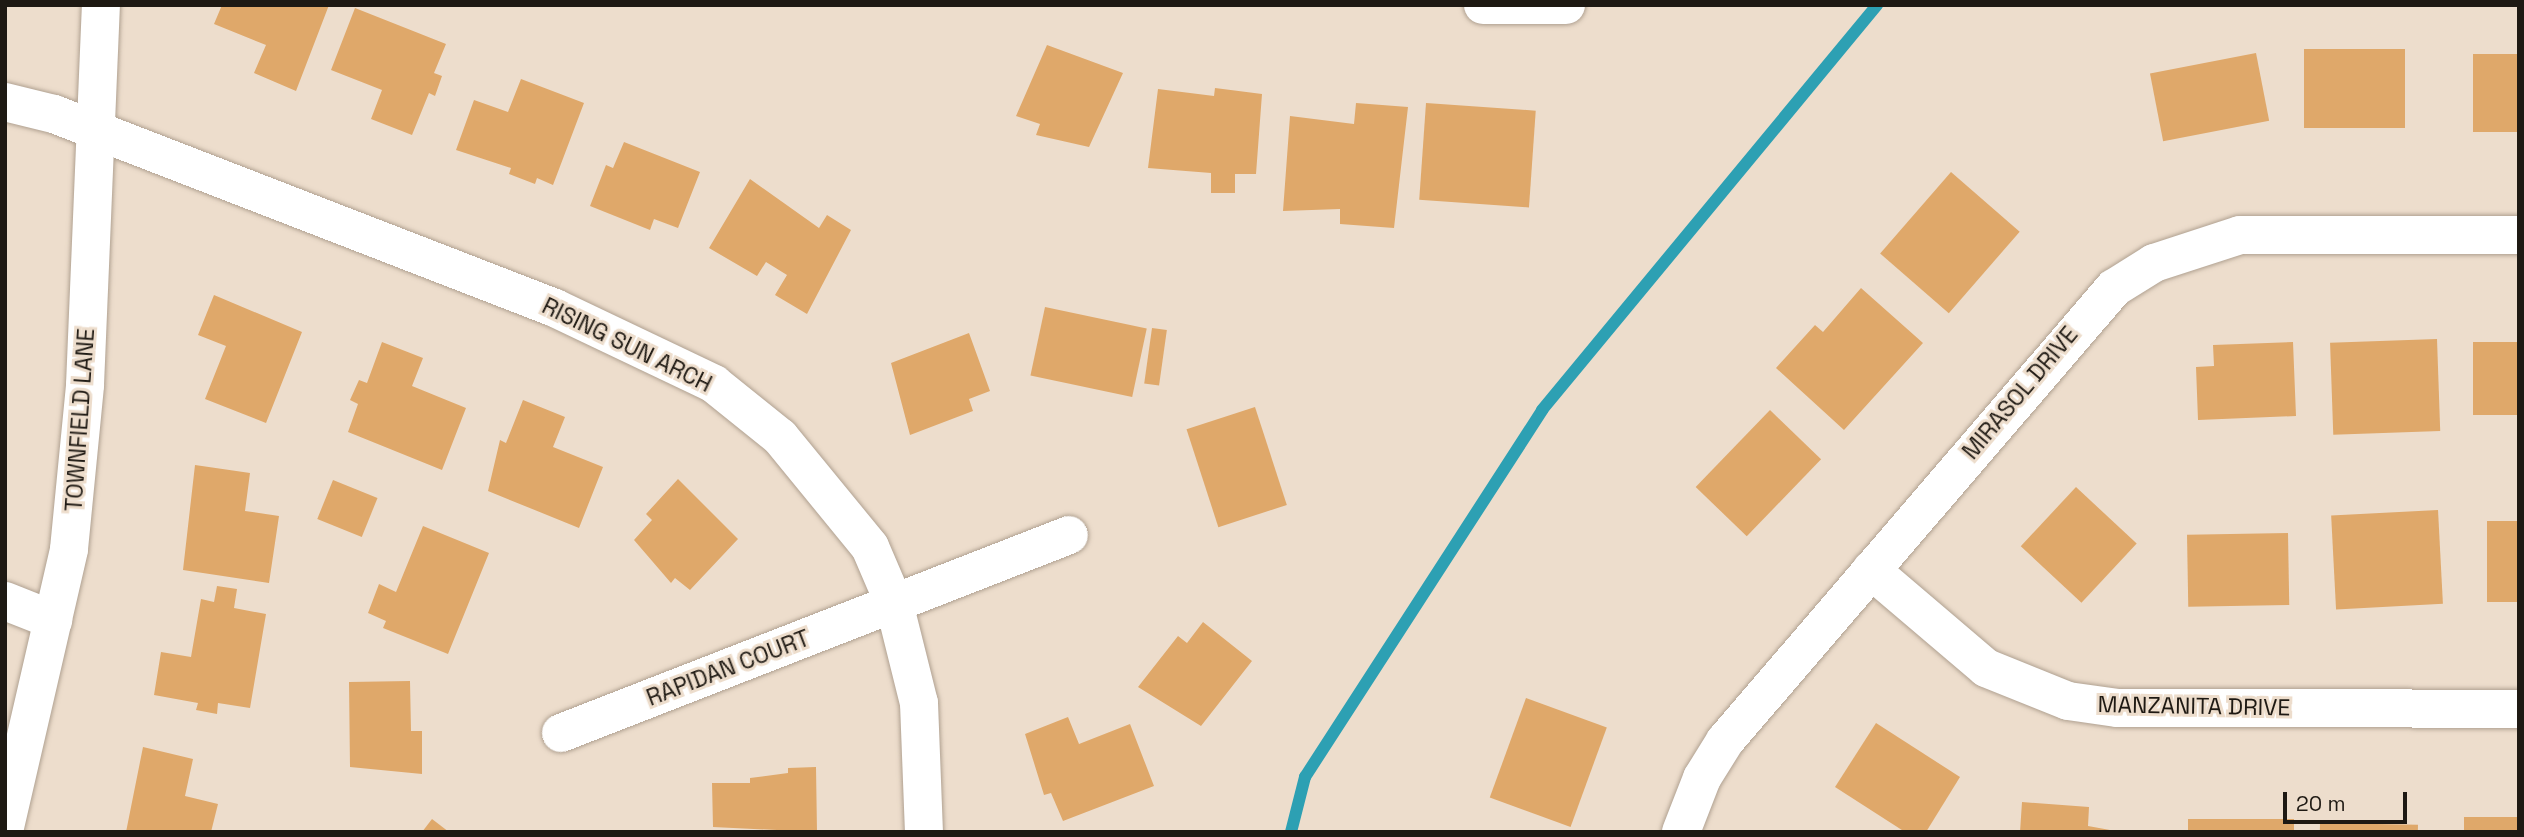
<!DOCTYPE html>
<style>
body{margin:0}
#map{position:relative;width:2524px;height:837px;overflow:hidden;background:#edddcc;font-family:"Space Grotesk",sans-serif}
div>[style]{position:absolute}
.stream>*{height:12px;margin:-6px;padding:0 6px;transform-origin:6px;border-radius:6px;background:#2da0b3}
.building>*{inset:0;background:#dfa86a;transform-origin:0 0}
.roads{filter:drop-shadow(0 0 2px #b0a191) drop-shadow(0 0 2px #b0a191)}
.minor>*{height:38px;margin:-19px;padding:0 19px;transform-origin:19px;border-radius:19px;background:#fff}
span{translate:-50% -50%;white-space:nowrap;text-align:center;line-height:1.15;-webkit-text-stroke:6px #edddcc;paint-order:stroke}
.street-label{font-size:23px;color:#1e1913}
.frame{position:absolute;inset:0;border:7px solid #1e1913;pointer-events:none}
.scale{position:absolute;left:2283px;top:792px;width:124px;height:32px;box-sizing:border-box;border:4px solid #1e1913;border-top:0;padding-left:9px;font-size:21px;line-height:24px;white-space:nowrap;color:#1e1913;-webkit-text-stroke:5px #edddcc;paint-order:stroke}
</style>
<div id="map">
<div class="stream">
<i style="left:1291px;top:832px;width:57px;rotate:-75.7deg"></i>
<i style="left:1305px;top:777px;width:437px;rotate:-57.1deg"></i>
<i style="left:1542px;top:410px;width:526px;rotate:-50.4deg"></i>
</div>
<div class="building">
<i style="clip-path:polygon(222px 5px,329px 5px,296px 91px,254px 73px,266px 45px,214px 24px)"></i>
<i style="clip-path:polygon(355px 8px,446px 44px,434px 73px,442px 76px,435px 96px,429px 93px,412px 135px,371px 119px,382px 90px,331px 70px)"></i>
<i style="clip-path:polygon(1047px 45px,1123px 73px,1089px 147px,1036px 135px,1040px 124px,1016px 116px)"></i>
<i style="left:2304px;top:49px;width:101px;height:79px"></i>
<i style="left:2256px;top:53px;width:69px;height:108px;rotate:79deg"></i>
<i style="left:2519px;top:54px;width:78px;height:46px;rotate:90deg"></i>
<i style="clip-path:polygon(521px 79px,584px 103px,553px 185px,537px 178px,535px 184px,509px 174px,511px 168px,456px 150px,474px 100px,508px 112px)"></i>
<i style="clip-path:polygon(1215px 88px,1262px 94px,1256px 174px,1235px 174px,1235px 193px,1211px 193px,1211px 173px,1148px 168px,1158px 89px,1214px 96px)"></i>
<i style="clip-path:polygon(1356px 103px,1408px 107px,1394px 228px,1340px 224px,1340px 209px,1283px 211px,1290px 116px,1354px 124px)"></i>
<i style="left:1426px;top:103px;width:110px;height:97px;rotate:4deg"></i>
<i style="clip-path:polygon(624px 142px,700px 172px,678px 228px,654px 219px,650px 230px,590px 206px,606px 165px,613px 168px)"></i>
<i style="left:1951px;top:172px;width:91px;height:108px;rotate:41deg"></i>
<i style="clip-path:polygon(750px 179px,819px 228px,827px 215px,851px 230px,807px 314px,775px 295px,787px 275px,766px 262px,757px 276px,709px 248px)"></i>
<i style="clip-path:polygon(1861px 288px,1923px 343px,1844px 430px,1776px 368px,1815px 325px,1823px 332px)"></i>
<i style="clip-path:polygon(214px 295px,302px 332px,266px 423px,205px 399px,226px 346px,198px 335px)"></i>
<i style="left:1045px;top:307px;width:104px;height:70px;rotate:12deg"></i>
<i style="left:1152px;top:328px;width:15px;height:56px;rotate:8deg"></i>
<i style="clip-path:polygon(969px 333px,990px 391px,969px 399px,973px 411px,910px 435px,891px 363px)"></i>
<i style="left:2437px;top:339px;width:92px;height:107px;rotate:88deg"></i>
<i style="clip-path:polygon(382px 342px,423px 358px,412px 386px,466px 408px,442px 470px,348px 432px,358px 404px,350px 400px,359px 380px,367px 383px)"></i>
<i style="clip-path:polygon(2293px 342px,2296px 416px,2198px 420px,2196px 367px,2214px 366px,2213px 345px)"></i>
<i style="left:2519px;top:342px;width:73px;height:46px;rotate:90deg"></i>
<i style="clip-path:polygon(523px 400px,565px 417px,553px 447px,603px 467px,579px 528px,488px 491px,500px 440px,506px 443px)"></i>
<i style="left:1255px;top:407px;width:103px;height:72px;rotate:72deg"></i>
<i style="left:1770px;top:410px;width:71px;height:107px;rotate:44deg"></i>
<i style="clip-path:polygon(195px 465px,250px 473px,245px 511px,279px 516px,269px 583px,183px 570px)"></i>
<i style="clip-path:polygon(678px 479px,738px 539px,690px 590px,675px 578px,671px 583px,634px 540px,652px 520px,646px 514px)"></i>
<i style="left:333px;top:480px;width:48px;height:42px;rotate:22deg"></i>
<i style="left:2076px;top:487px;width:83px;height:81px;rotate:43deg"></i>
<i style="left:2438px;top:510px;width:94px;height:107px;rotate:87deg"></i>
<i style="left:2487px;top:521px;width:32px;height:81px"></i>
<i style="clip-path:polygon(423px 526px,489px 553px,448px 654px,383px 628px,386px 621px,368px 613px,379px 584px,396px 592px)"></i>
<i style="left:2288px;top:533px;width:72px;height:101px;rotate:89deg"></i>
<i style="clip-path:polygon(217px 586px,237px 589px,234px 608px,266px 614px,250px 708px,218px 703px,217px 714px,196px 710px,198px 703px,154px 695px,161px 652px,191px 657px,201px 599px,214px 602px)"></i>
<i style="clip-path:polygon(1203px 622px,1252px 661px,1201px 726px,1138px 687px,1178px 636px,1187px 643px)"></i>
<i style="clip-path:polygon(410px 681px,411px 731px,422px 731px,422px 774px,350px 767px,349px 682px)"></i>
<i style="left:1526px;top:698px;width:86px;height:106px;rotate:20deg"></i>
<i style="clip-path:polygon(1068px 717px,1079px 744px,1130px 724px,1154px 786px,1063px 821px,1051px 793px,1044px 795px,1025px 734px)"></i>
<i style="clip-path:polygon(1876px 723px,1960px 777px,1926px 832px,1905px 832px,1835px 787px)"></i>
<i style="clip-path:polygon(143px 747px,193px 759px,185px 796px,218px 804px,211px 832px,126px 832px)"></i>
<i style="clip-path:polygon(816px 767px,817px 832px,713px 827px,712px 783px,750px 783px,750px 778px,788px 773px,788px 768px)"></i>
<i style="clip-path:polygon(2022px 802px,2089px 807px,2088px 826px,2121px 832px,2020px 832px)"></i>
<i style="left:2519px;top:817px;width:15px;height:55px;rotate:90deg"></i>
<i style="clip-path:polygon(432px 819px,449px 832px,422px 832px)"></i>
<i style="left:2188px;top:819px;width:106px;height:13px"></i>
<i style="left:2320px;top:823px;width:98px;height:9px;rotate:1deg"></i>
</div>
<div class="roads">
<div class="minor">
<i style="left:1483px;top:5px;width:83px"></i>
<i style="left:5px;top:102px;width:50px;rotate:13.8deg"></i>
<i style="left:54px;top:114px;width:537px;rotate:21.17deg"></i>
<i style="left:555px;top:308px;width:176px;rotate:25.5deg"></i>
<i style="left:714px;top:384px;width:85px;rotate:38.8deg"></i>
<i style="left:780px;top:437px;width:142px;rotate:50.7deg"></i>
<i style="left:870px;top:547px;width:61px;rotate:66.8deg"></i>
<i style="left:894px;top:603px;width:103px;rotate:76deg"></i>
<i style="left:919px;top:703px;width:129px;rotate:87.8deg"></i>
<i style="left:1871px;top:570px;width:151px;rotate:40.4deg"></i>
<i style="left:1986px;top:668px;width:88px;rotate:21.9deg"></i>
<i style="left:2068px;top:701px;width:49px;rotate:8.1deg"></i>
<i style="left:2117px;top:708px;width:402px;rotate:0.1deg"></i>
<i style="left:5px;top:601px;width:52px;rotate:21.6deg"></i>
<i style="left:561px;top:733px;width:545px;rotate:-21.29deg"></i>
<i style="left:5px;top:827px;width:285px;rotate:-77deg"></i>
<i style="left:69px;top:549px;width:165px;rotate:-84.4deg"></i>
<i style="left:85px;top:385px;width:380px;rotate:-87.6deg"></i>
<i style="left:1681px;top:832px;width:58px;rotate:-68.7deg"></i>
<i style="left:1702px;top:778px;width:44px;rotate:-58.1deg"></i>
<i style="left:1725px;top:741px;width:597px;rotate:-49.35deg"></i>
<i style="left:2114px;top:288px;width:47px;rotate:-32deg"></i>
<i style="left:2154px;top:263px;width:90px;rotate:-18deg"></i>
<i style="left:2240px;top:235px;width:279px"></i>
</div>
</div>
<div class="street-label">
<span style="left:627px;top:345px;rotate:26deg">RISING SUN ARCH</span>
<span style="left:2020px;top:393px;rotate:-50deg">MIRASOL DRIVE</span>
<span style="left:80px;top:420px;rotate:-86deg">TOWNFIELD LANE</span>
<span style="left:728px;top:668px;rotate:-21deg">RAPIDAN COURT</span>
<span style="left:2194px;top:706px;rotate:1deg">MANZANITA DRIVE</span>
</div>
<div class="frame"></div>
<div class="scale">20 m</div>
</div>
